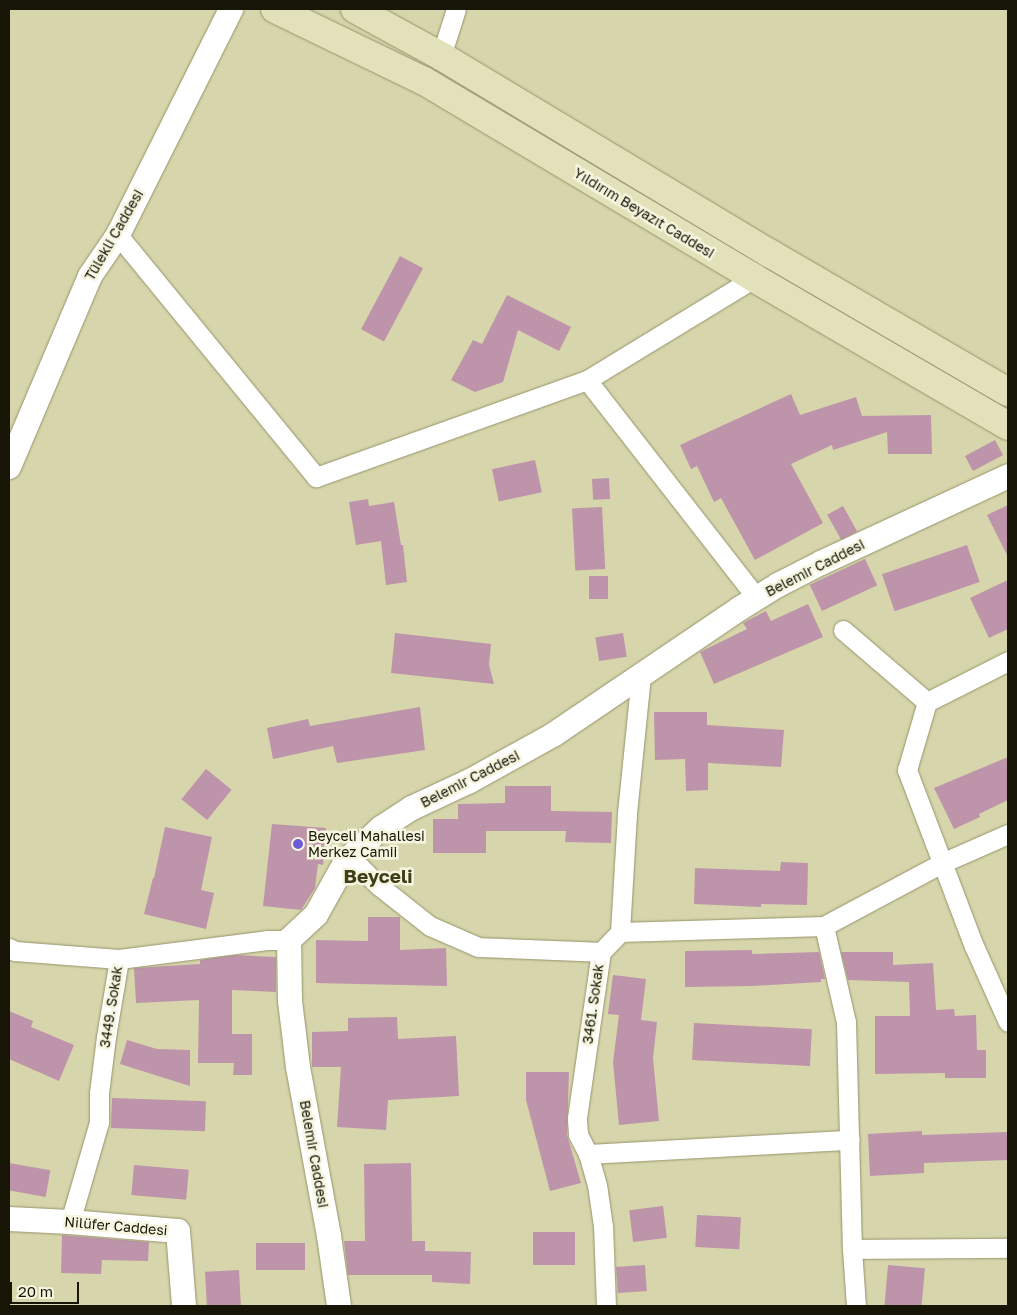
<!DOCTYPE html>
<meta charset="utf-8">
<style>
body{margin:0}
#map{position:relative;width:1017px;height:1315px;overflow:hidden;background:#d7d5ab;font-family:"Golos Text",sans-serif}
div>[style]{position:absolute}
.building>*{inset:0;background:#bd94a9;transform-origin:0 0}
.roads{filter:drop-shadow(0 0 1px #96946c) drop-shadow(0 0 1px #96946c)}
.minor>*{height:19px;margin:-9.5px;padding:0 9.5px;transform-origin:9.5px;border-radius:9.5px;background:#fff}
.tertiary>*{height:24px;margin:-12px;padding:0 12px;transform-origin:12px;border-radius:12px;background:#fff}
.secondary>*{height:28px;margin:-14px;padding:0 14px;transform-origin:14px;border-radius:14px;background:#e3e1ba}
.dots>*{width:14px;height:14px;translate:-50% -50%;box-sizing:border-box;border:2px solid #f5f5e0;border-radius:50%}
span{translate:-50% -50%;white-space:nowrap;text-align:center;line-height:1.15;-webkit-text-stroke:5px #f5f5e0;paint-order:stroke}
.street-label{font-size:14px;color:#171606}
.poi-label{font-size:14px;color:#171606}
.left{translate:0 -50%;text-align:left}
.district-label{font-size:19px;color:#403e18;font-weight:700}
.frame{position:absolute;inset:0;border:10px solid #171606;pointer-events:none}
.scale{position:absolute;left:10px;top:1282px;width:69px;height:22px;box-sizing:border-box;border:2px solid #171606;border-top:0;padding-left:6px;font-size:15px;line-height:18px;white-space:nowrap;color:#171606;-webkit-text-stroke:4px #f5f5e0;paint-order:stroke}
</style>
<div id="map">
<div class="building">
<i style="left:400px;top:256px;width:26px;height:83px;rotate:28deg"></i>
<i style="clip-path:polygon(507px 295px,571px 327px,559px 351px,518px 330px,503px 382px,475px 392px,451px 380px,473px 340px,482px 344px)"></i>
<i style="clip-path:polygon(791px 394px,800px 415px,856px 397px,862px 416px,931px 415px,932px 454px,888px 454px,887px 432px,833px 450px,832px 445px,791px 464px,823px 523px,755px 560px,721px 498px,714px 502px,697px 466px,691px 469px,680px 445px)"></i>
<i style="left:995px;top:440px;width:17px;height:34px;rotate:62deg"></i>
<i style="left:535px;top:460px;width:33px;height:44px;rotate:78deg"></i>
<i style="left:609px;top:478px;width:21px;height:17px;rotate:87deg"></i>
<i style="clip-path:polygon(368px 499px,369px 506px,394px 502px,401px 545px,403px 545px,407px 582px,386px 585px,381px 541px,356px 545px,349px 502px)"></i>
<i style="clip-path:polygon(1008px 505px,1008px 557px,987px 515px)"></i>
<i style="left:843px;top:506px;width:29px;height:18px;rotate:61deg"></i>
<i style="left:602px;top:507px;width:62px;height:30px;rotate:87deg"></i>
<i style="left:967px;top:545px;width:39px;height:90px;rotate:71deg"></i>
<i style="left:865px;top:559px;width:29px;height:61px;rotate:65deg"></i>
<i style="left:589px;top:576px;width:19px;height:23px"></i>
<i style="clip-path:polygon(1008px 580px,1008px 629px,989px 638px,970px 598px)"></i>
<i style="clip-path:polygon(808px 604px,823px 637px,714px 684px,700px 652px,747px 629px,743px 623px,766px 611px,771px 621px)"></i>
<i style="clip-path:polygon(395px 633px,491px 644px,489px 665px,494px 684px,391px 673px)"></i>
<i style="left:623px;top:633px;width:24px;height:28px;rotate:81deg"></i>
<i style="clip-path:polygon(420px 707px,425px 750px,337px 763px,333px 746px,273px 759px,267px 728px,308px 719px,310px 726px)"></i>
<i style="clip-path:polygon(654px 712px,707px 712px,707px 725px,784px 730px,781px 767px,708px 763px,708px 790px,686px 791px,685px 759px,655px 760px)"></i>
<i style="clip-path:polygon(1008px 757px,1008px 800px,979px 814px,980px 817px,954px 829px,934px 788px)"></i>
<i style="left:206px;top:769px;width:33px;height:39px;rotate:39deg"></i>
<i style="clip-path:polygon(505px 786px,551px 786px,551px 811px,612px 812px,611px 843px,565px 842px,566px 831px,486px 831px,486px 853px,433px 853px,433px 819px,458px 819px,458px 804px,505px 803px)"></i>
<i style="clip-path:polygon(272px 824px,326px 828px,323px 865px,318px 864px,315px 888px,301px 910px,263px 906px)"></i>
<i style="clip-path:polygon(165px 827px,212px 837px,201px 890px,214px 893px,206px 929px,144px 914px,153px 878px,154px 878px)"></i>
<i style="clip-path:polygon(781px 862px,808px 863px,807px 905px,761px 904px,761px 907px,694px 904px,695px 868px,780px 871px)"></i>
<i style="clip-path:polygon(368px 917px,400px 917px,400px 950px,446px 948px,447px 986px,316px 983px,316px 940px,368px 941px)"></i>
<i style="clip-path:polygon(752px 950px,752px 954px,819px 952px,825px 979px,821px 979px,821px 982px,752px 986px,685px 987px,685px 951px)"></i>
<i style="clip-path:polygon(841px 952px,893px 952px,893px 965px,933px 963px,936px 1010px,954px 1009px,955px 1016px,976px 1015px,977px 1050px,986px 1050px,986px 1078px,945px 1078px,945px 1073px,875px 1074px,875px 1016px,910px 1016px,909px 982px,848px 980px)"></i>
<i style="clip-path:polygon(235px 955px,276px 957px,276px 992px,232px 990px,232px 1034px,252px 1034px,252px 1075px,233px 1075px,234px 1063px,198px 1063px,199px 1000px,136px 1003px,134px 968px,200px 964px,200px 960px)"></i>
<i style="clip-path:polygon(613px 975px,646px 979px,641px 1020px,657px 1022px,653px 1058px,659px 1121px,619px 1125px,613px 1062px,619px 1015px,608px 1014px)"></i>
<i style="clip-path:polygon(9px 1011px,33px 1021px,31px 1027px,74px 1045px,59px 1081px,9px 1059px)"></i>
<i style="clip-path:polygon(397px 1017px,398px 1039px,456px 1036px,459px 1096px,388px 1100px,386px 1130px,337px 1127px,341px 1067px,312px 1067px,312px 1032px,348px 1031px,348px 1018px)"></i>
<i style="left:694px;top:1023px;width:118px;height:37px;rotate:3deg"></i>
<i style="clip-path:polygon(127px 1040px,157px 1049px,190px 1050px,190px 1086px,120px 1064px)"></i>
<i style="clip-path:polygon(526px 1072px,569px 1072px,567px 1135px,581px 1183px,550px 1191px,526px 1100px)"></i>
<i style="left:112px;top:1098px;width:94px;height:30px;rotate:2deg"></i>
<i style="clip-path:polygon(922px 1131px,922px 1135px,1008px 1132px,1008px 1160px,924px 1163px,924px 1173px,870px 1176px,868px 1134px)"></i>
<i style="left:9px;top:1163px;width:42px;height:27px;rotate:10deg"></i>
<i style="clip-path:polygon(411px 1163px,412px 1241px,425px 1241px,425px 1251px,471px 1252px,470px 1284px,432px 1282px,432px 1275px,348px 1275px,344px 1241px,365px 1241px,364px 1164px)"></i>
<i style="left:134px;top:1165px;width:55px;height:30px;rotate:5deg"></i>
<i style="left:663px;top:1206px;width:32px;height:34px;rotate:83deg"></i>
<i style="left:697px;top:1215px;width:44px;height:32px;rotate:3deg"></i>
<i style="left:533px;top:1232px;width:42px;height:33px"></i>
<i style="clip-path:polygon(62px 1235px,149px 1242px,148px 1261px,102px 1260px,101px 1274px,61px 1273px)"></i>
<i style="left:256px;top:1243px;width:49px;height:27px"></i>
<i style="left:645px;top:1265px;width:26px;height:29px;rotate:86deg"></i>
<i style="left:888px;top:1265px;width:37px;height:41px;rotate:5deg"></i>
<i style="left:239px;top:1270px;width:36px;height:34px;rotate:87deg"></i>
</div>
<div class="roads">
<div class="minor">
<i style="left:441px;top:56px;width:49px;rotate:-72.3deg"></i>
<i style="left:118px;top:235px;width:313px;rotate:50.7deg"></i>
<i style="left:316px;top:477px;width:288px;rotate:-19.7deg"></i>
<i style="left:587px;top:380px;width:196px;rotate:-31.4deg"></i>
<i style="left:587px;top:380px;width:276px;rotate:52.1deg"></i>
<i style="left:843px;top:630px;width:111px;rotate:40.6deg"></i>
<i style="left:927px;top:702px;width:91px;rotate:-26.8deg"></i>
<i style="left:927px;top:702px;width:71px;rotate:106.4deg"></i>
<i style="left:907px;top:770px;width:188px;rotate:69.2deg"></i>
<i style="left:974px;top:946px;width:83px;rotate:65.9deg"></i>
<i style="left:350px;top:857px;width:40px;rotate:45deg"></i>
<i style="left:378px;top:885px;width:66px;rotate:38.3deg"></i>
<i style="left:430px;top:926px;width:52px;rotate:23.6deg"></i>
<i style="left:478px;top:947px;width:123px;rotate:2.3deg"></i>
<i style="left:824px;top:926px;width:98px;rotate:77.1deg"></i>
<i style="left:846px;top:1022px;width:227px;rotate:88.5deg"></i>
<i style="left:852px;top:1249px;width:57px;rotate:86deg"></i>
<i style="left:620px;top:932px;width:204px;rotate:-1.7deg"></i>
<i style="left:824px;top:926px;width:134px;rotate:-28.1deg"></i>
<i style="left:942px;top:863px;width:72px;rotate:-23.7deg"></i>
<i style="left:9px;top:948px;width:7px;rotate:27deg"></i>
<i style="left:15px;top:951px;width:104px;rotate:4.4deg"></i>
<i style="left:119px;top:959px;width:149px;rotate:-7.3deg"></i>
<i style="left:267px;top:940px;width:22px"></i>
<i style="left:588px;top:1154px;width:262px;rotate:-3.1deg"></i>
<i style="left:70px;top:1222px;width:104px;rotate:-73.8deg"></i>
<i style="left:99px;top:1122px;width:29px;rotate:-90deg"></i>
<i style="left:99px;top:1093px;width:56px;rotate:-82.9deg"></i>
<i style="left:106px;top:1037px;width:79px;rotate:-80.5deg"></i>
<i style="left:852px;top:1249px;width:156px;rotate:-0.4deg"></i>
<i style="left:606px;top:1306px;width:80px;rotate:-92.1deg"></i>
<i style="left:603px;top:1226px;width:41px;rotate:-98.3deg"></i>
<i style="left:597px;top:1185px;width:32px;rotate:-106deg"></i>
<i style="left:588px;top:1154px;width:22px;rotate:-117deg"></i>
<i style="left:578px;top:1134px;width:16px;rotate:-94deg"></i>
<i style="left:577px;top:1118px;width:168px;rotate:-81.8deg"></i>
<i style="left:601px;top:952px;width:28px;rotate:-46deg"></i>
<i style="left:620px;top:932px;width:119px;rotate:-86.6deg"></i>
<i style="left:627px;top:813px;width:139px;rotate:-84.2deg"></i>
</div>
<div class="tertiary">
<i style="left:9px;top:467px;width:207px;rotate:-67deg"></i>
<i style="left:90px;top:276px;width:50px;rotate:-55.7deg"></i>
<i style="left:118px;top:235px;width:253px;rotate:-63.4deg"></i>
<i style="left:9px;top:1219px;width:61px;rotate:2.8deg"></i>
<i style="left:70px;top:1222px;width:108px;rotate:4.8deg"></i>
<i style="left:178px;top:1231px;width:75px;rotate:85.4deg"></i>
<i style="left:339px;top:1306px;width:71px;rotate:-98.1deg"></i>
<i style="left:329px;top:1236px;width:172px;rotate:-100.4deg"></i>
<i style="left:298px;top:1067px;width:66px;rotate:-96.9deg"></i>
<i style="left:290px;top:1001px;width:61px;rotate:-90.9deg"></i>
<i style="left:289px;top:940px;width:37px;rotate:-43deg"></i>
<i style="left:316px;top:915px;width:62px;rotate:-60.9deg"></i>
<i style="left:346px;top:861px;width:48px;rotate:-43.3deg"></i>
<i style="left:381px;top:828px;width:37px;rotate:-33deg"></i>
<i style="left:412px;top:808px;width:64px;rotate:-25deg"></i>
<i style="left:470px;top:781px;width:95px;rotate:-29deg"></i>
<i style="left:553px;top:735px;width:225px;rotate:-34.1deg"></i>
<i style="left:739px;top:609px;width:46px;rotate:-31.6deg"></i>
<i style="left:778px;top:585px;width:48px;rotate:-27.1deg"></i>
<i style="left:821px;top:563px;width:206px;rotate:-24.9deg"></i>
</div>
<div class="secondary">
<i style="left:275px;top:9px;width:165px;rotate:25.8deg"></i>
<i style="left:424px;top:81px;width:384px;rotate:30.8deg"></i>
<i style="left:754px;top:278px;width:294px;rotate:30.2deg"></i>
<i style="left:355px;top:9px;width:98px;rotate:28.7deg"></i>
<i style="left:441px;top:56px;width:383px;rotate:31deg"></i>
<i style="left:769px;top:253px;width:276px;rotate:30.2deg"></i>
</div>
</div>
<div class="dots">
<i style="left:298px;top:844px;background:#6e5cd6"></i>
</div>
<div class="street-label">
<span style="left:644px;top:213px;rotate:31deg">Yıldırım Beyazıt Caddesi</span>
<span style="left:114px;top:235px;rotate:-60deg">Tülekli Caddesi</span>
<span style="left:815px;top:568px;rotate:-27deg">Belemir Caddesi</span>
<span style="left:470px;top:779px;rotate:-27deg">Belemir Caddesi</span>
<span style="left:593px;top:1004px;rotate:-82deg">3461. Sokak</span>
<span style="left:111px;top:1007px;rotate:-81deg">3449. Sokak</span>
<span style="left:314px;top:1154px;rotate:80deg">Belemir Caddesi</span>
<span style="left:116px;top:1226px;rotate:5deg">Nilüfer Caddesi</span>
</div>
<div class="poi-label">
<span class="left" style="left:308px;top:844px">Beyceli Mahallesi<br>Merkez Camii</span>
</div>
<div class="district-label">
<span style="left:378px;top:876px">Beyceli</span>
</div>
<div class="frame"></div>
<div class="scale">20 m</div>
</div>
